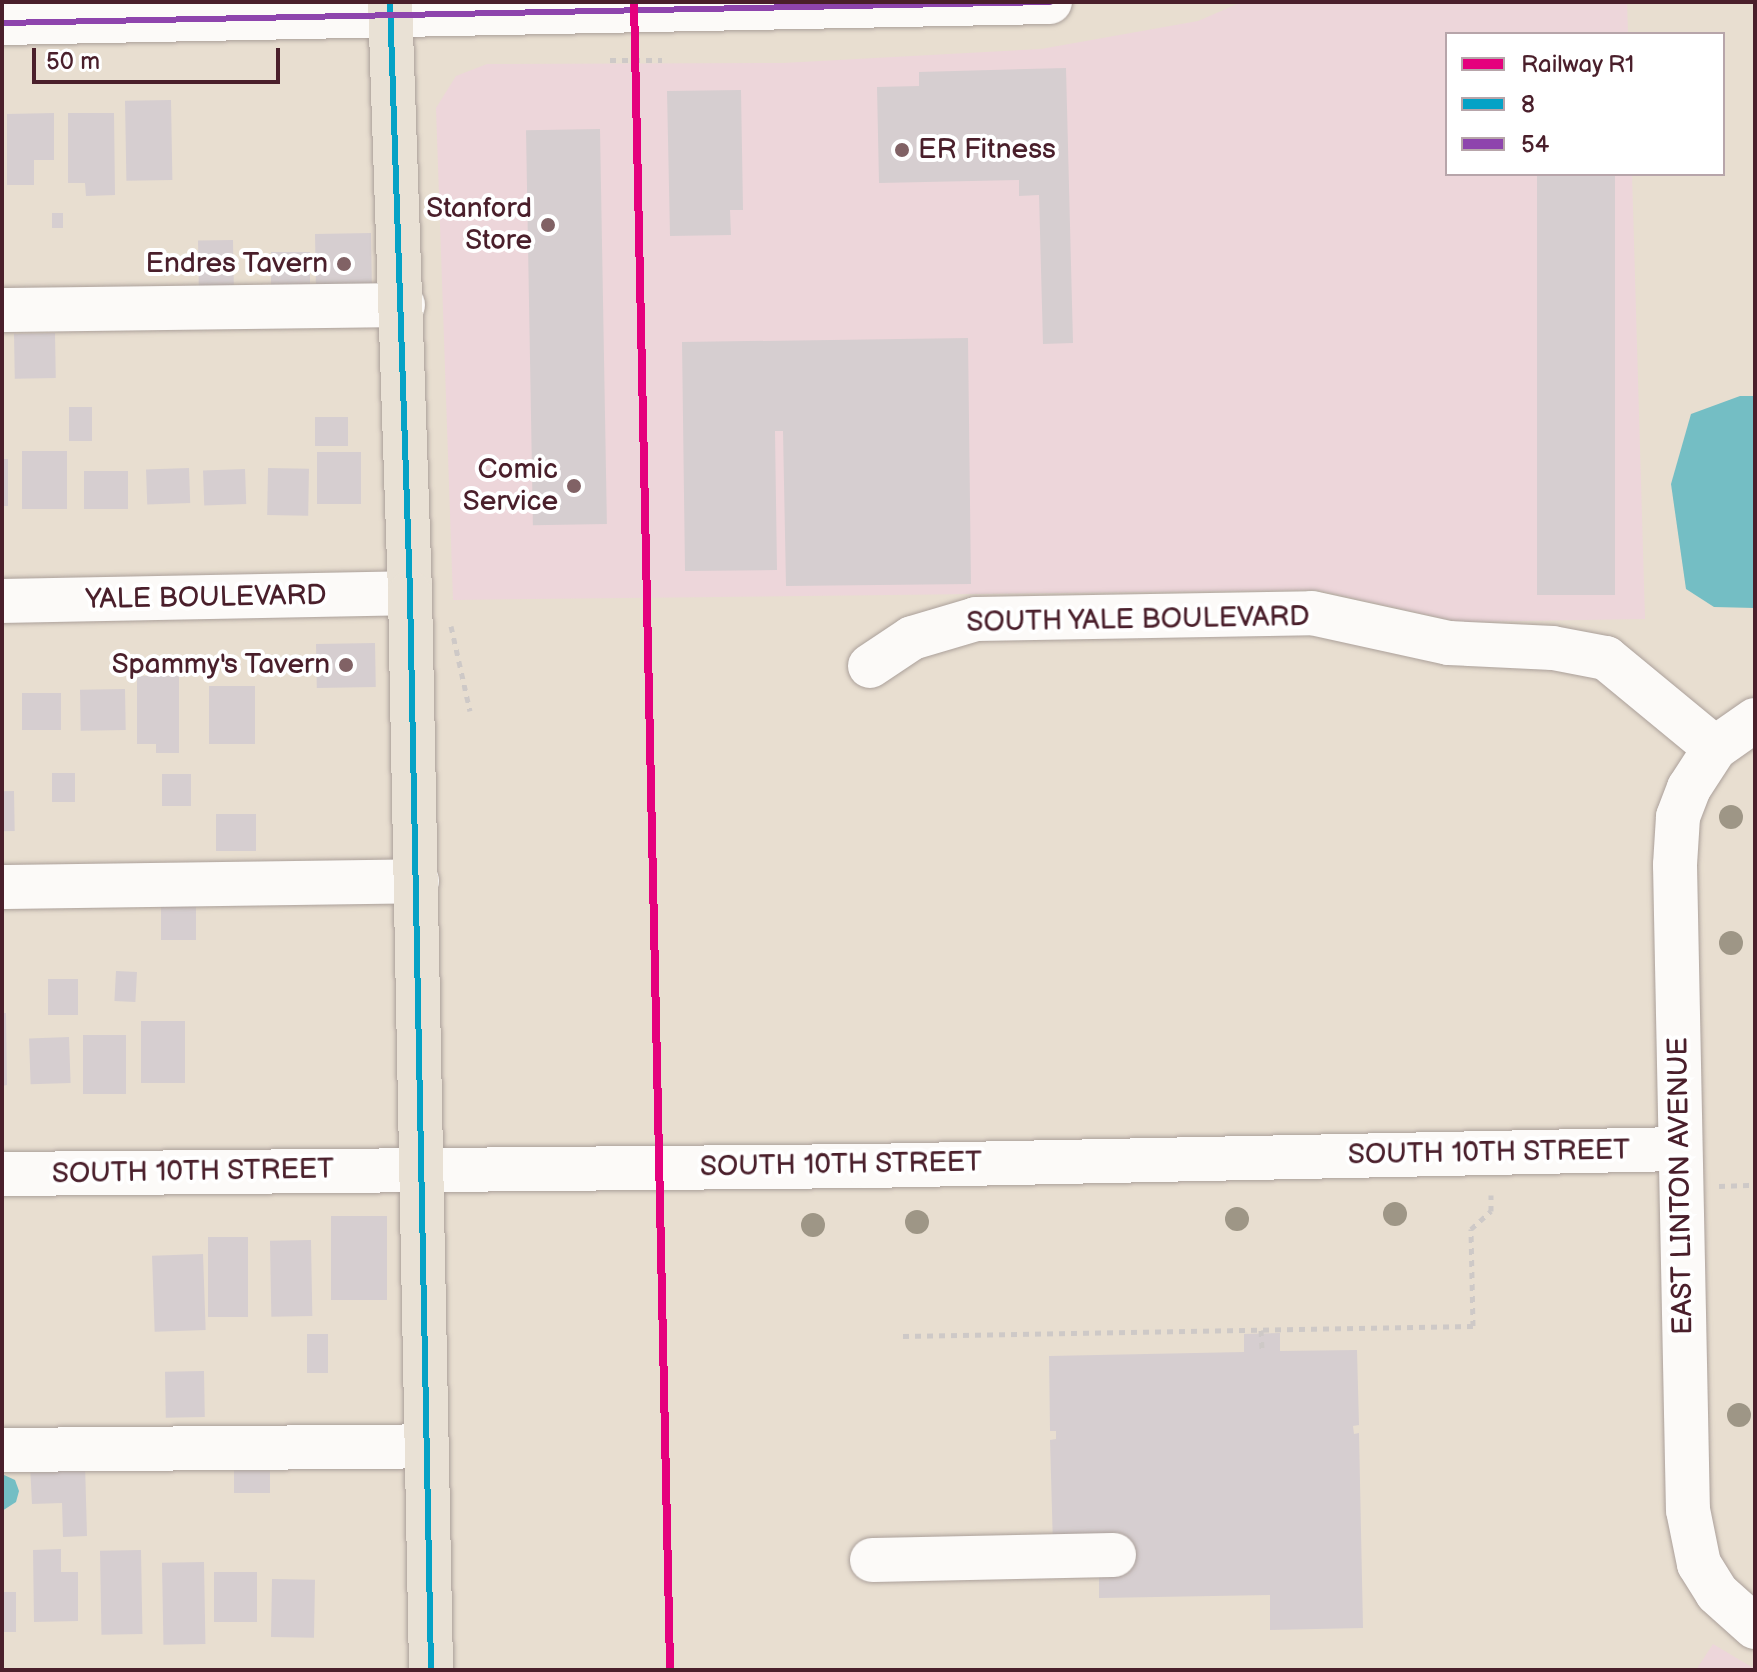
<!DOCTYPE html>
<style>
body{margin:0}
#map{position:relative;width:1757px;height:1672px;overflow:hidden;background:#e8ded0;font-family:"Balsamiq Sans",sans-serif}
div>[style]{position:absolute}
.built>*{inset:0;background:#edd6da}
.water>*{inset:0;background:#74bec4}
.building>*{inset:0;background:#d6ced0;transform-origin:0 0}
.path>*{height:5px;margin-top:-2.5px;transform-origin:0;background:repeating-linear-gradient(90deg,#cec9c7 0 6px,transparent 0 12px)}
.roads{filter:drop-shadow(0 0 2px #aba09a) drop-shadow(0 0 2px #aba09a)}
.minor>*{height:44px;margin:-22px;padding:0 22px;transform-origin:22px;border-radius:22px;background:#fcfaf8}
.major>*{height:44px;margin:-22px;padding:0 22px;transform-origin:22px;border-radius:22px;background:#e9e1d5}
.bus-1>*{height:6px;margin:-3px;padding:0 3px;transform-origin:3px;border-radius:3px;background:#04a2c6}
.bus-2>*{height:6px;margin:-3px;padding:0 3px;transform-origin:3px;border-radius:3px;background:#8e44ad}
.rail-1>*{height:8px;margin:-4px;padding:0 4px;transform-origin:4px;border-radius:4px;background:#e5007d}
.trees>*{width:24px;height:24px;margin:-12px;border-radius:50%;background:#9e9686}
.dots>*{width:22px;height:22px;translate:-50% -50%;box-sizing:border-box;border:4px solid #fff;border-radius:50%}
span{translate:-50% -50%;white-space:nowrap;text-align:center;line-height:1.15;-webkit-text-stroke:8px #fff;paint-order:stroke}
.poi-label{font-size:28px;color:#4a1f2b}
.left{translate:0 -50%;text-align:left}
.right{translate:-100% -50%;text-align:right}
.street-label{font-size:28px;color:#4a1f2b}
.frame{position:absolute;inset:0;border:4px solid #4a1f2b;pointer-events:none}
.legend{position:absolute;left:1445px;top:32px;width:280px;height:144px;box-sizing:border-box;background:#fff;border:2px solid #b7a5aa;margin:0;padding:10px 14px;list-style:none;font-size:24px;color:#4a1f2b}
.legend li{display:flex;align-items:center;gap:16px;height:40px}
.legend b{width:40px;border:2px solid #b7a5aa}
.scale{position:absolute;left:32px;top:48px;width:248px;height:36px;box-sizing:border-box;border:4px solid #4a1f2b;border-top:0;padding-left:10px;font-size:24px;line-height:28px;white-space:nowrap;color:#4a1f2b;-webkit-text-stroke:6px #fff;paint-order:stroke}
</style>
<div id="map">
<div class="built">
<i style="clip-path:polygon(1242px 2px,1627px 2px,1628px 34px,1447px 34px,1447px 174px,1632px 174px,1645px 619px,1459px 622px,1317px 590px,453px 600px,436px 108px,456px 76px,487px 64px,783px 63px,1041px 49px,1198px 21px)"></i>
<i style="clip-path:polygon(1713px 1644px,1755px 1669px,1755px 1670px,1696px 1670px)"></i>
</div>
<div class="water">
<i style="clip-path:polygon(1740px 396px,1755px 396px,1755px 608px,1714px 607px,1686px 589px,1671px 484px,1691px 414px)"></i>
<i style="clip-path:polygon(2px 1474px,15px 1480px,19px 1491px,16px 1502px,2px 1511px)"></i>
</div>
<div class="building">
<i style="clip-path:polygon(1066px 68px,1073px 343px,1043px 344px,1039px 195px,1019px 196px,1019px 180px,879px 183px,877px 87px,919px 86px,919px 72px)"></i>
<i style="clip-path:polygon(741px 90px,743px 210px,730px 210px,731px 235px,670px 236px,667px 91px)"></i>
<i style="left:171px;top:100px;width:80px;height:46px;rotate:89deg"></i>
<i style="clip-path:polygon(54px 113px,54px 160px,34px 160px,34px 185px,7px 185px,7px 114px)"></i>
<i style="clip-path:polygon(68px 113px,114px 113px,115px 195px,86px 196px,85px 183px,68px 183px)"></i>
<i style="left:600px;top:129px;width:395px;height:74px;rotate:89deg"></i>
<i style="left:1537px;top:174px;width:78px;height:421px"></i>
<i style="left:52px;top:213px;width:11px;height:15px"></i>
<i style="left:371px;top:233px;width:60px;height:56px;rotate:89deg"></i>
<i style="left:233px;top:240px;width:49px;height:35px;rotate:89deg"></i>
<i style="left:271px;top:252px;width:39px;height:41px"></i>
<i style="left:55px;top:333px;width:45px;height:41px;rotate:89deg"></i>
<i style="clip-path:polygon(968px 338px,971px 584px,786px 586px,783px 431px,775px 431px,777px 570px,685px 571px,682px 342px)"></i>
<i style="left:92px;top:407px;width:34px;height:23px;rotate:90deg"></i>
<i style="left:315px;top:417px;width:33px;height:29px"></i>
<i style="left:67px;top:451px;width:58px;height:45px;rotate:90deg"></i>
<i style="left:317px;top:452px;width:44px;height:52px"></i>
<i style="left:2px;top:459px;width:6px;height:47px"></i>
<i style="left:189px;top:468px;width:35px;height:43px;rotate:88deg"></i>
<i style="left:268px;top:468px;width:41px;height:47px;rotate:1deg"></i>
<i style="left:245px;top:469px;width:35px;height:42px;rotate:88deg"></i>
<i style="left:128px;top:471px;width:38px;height:44px;rotate:90deg"></i>
<i style="left:375px;top:643px;width:44px;height:59px;rotate:89deg"></i>
<i style="clip-path:polygon(137px 676px,179px 676px,179px 753px,156px 753px,156px 744px,137px 744px)"></i>
<i style="left:209px;top:686px;width:46px;height:58px"></i>
<i style="left:125px;top:689px;width:41px;height:45px;rotate:89deg"></i>
<i style="left:22px;top:693px;width:39px;height:37px"></i>
<i style="left:52px;top:773px;width:23px;height:29px"></i>
<i style="left:162px;top:774px;width:29px;height:32px"></i>
<i style="left:14px;top:791px;width:40px;height:12px;rotate:89deg"></i>
<i style="left:216px;top:814px;width:40px;height:37px"></i>
<i style="left:161px;top:900px;width:35px;height:40px"></i>
<i style="left:116px;top:971px;width:21px;height:30px;rotate:3deg"></i>
<i style="left:78px;top:979px;width:36px;height:30px;rotate:90deg"></i>
<i style="clip-path:polygon(2px 1013px,6px 1013px,7px 1085px,2px 1086px)"></i>
<i style="left:141px;top:1021px;width:44px;height:62px"></i>
<i style="left:83px;top:1035px;width:43px;height:59px"></i>
<i style="left:69px;top:1037px;width:46px;height:40px;rotate:88deg"></i>
<i style="left:387px;top:1216px;width:84px;height:56px;rotate:90deg"></i>
<i style="left:208px;top:1237px;width:40px;height:80px"></i>
<i style="left:311px;top:1240px;width:76px;height:41px;rotate:89deg"></i>
<i style="left:203px;top:1254px;width:76px;height:51px;rotate:88deg"></i>
<i style="clip-path:polygon(1280px 1333px,1280px 1351px,1357px 1350px,1359px 1425px,1353px 1426px,1354px 1434px,1359px 1433px,1363px 1628px,1270px 1630px,1270px 1595px,1099px 1598px,1099px 1567px,1053px 1546px,1050px 1440px,1056px 1439px,1056px 1431px,1050px 1431px,1049px 1356px,1244px 1352px,1244px 1334px)"></i>
<i style="left:307px;top:1334px;width:21px;height:39px"></i>
<i style="left:204px;top:1371px;width:46px;height:39px;rotate:89deg"></i>
<i style="left:234px;top:1458px;width:36px;height:35px"></i>
<i style="clip-path:polygon(85px 1463px,87px 1536px,63px 1537px,62px 1503px,32px 1504px,30px 1465px)"></i>
<i style="clip-path:polygon(61px 1549px,61px 1572px,78px 1572px,78px 1621px,34px 1622px,33px 1550px)"></i>
<i style="left:141px;top:1550px;width:84px;height:41px;rotate:89deg"></i>
<i style="left:204px;top:1562px;width:82px;height:42px;rotate:89deg"></i>
<i style="left:214px;top:1572px;width:43px;height:50px"></i>
<i style="left:272px;top:1579px;width:43px;height:58px;rotate:1deg"></i>
<i style="left:2px;top:1592px;width:14px;height:40px"></i>
</div>
<div class="path">
<i style="left:610px;top:60px;width:52px"></i>
<i style="left:451px;top:626px;width:87px;rotate:77.4deg"></i>
<i style="left:1719px;top:1186px;width:36px;rotate:-2deg"></i>
<i style="left:1261px;top:1330px;width:21px;rotate:87deg"></i>
<i style="left:903px;top:1336px;width:570px;rotate:-1.01deg"></i>
<i style="left:1473px;top:1326px;width:97px;rotate:-91.2deg"></i>
<i style="left:1471px;top:1229px;width:27px;rotate:-42deg"></i>
<i style="left:1491px;top:1211px;width:16px;rotate:-90deg"></i>
</div>
<div class="roads">
<div class="minor">
<i style="left:2px;top:23px;width:1048px;rotate:-1.15deg"></i>
<i style="left:2px;top:310px;width:401px;rotate:-0.7deg"></i>
<i style="left:2px;top:601px;width:408px;rotate:-1.1deg"></i>
<i style="left:870px;top:666px;width:50px;rotate:-33.7deg"></i>
<i style="left:912px;top:638px;width:67px;rotate:-16.5deg"></i>
<i style="left:976px;top:619px;width:336px;rotate:-1deg"></i>
<i style="left:1312px;top:613px;width:140px;rotate:12.4deg"></i>
<i style="left:1449px;top:643px;width:104px;rotate:2.8deg"></i>
<i style="left:1553px;top:648px;width:54px;rotate:10.7deg"></i>
<i style="left:1606px;top:658px;width:141px;rotate:39.5deg"></i>
<i style="left:1755px;top:720px;width:49px;rotate:145deg"></i>
<i style="left:1715px;top:748px;width:48px;rotate:123deg"></i>
<i style="left:1689px;top:788px;width:31px;rotate:111deg"></i>
<i style="left:1678px;top:817px;width:48px;rotate:93.6deg"></i>
<i style="left:1675px;top:865px;width:645px;rotate:88.85deg"></i>
<i style="left:1688px;top:1510px;width:55px;rotate:78.5deg"></i>
<i style="left:1699px;top:1564px;width:34px;rotate:58deg"></i>
<i style="left:1717px;top:1593px;width:51px;rotate:41.8deg"></i>
<i style="left:2px;top:887px;width:415px;rotate:-0.8deg"></i>
<i style="left:2px;top:1174px;width:866px;rotate:-0.53deg"></i>
<i style="left:868px;top:1166px;width:812px;rotate:-1.2deg"></i>
<i style="left:2px;top:1450px;width:425px;rotate:-0.5deg"></i>
<i style="left:872px;top:1560px;width:242px;rotate:-1.2deg"></i>
</div>
<div class="major">
<i style="left:390px;top:2px;width:591px;rotate:88.06deg"></i>
<i style="left:410px;top:593px;width:1077px;rotate:88.88deg"></i>
</div>
</div>
<div class="bus-1">
<i style="left:390px;top:2px;width:591px;rotate:88.06deg"></i>
<i style="left:410px;top:593px;width:1077px;rotate:88.88deg"></i>
</div>
<div class="bus-2">
<i style="left:2px;top:23px;width:1048px;rotate:-1.15deg"></i>
</div>
<div class="rail-1">
<i style="left:634px;top:2px;width:1668px;rotate:88.76deg"></i>
</div>
<div class="trees">
<i style="left:1731px;top:817px"></i>
<i style="left:1731px;top:943px"></i>
<i style="left:1395px;top:1214px"></i>
<i style="left:1237px;top:1219px"></i>
<i style="left:917px;top:1222px"></i>
<i style="left:813px;top:1225px"></i>
<i style="left:1739px;top:1415px"></i>
</div>
<div class="dots">
<i style="left:902px;top:150px;background:#816265"></i>
<i style="left:548px;top:225px;background:#816265"></i>
<i style="left:344px;top:264px;background:#816265"></i>
<i style="left:574px;top:486px;background:#816265"></i>
<i style="left:346px;top:665px;background:#816265"></i>
</div>
<div class="poi-label">
<span class="left" style="left:918px;top:150px">ER Fitness</span>
<span class="right" style="left:532px;top:225px">Stanford<br>Store</span>
<span class="right" style="left:328px;top:264px">Endres Tavern</span>
<span class="right" style="left:558px;top:486px">Comic<br>Service</span>
<span class="right" style="left:330px;top:665px">Spammy's Tavern</span>
</div>
<div class="street-label">
<span style="left:206px;top:598px;rotate:-1deg">YALE BOULEVARD</span>
<span style="left:1138px;top:620px;rotate:-1deg">SOUTH YALE BOULEVARD</span>
<span style="left:1489px;top:1153px;rotate:-1deg">SOUTH 10TH STREET</span>
<span style="left:841px;top:1165px;rotate:-1deg">SOUTH 10TH STREET</span>
<span style="left:193px;top:1172px;rotate:-1deg">SOUTH 10TH STREET</span>
<span style="left:1681px;top:1186px;rotate:-91deg">EAST LINTON AVENUE</span>
</div>
<div class="frame"></div>
<ul class="legend">
<li><b style="height:10px;background:#e5007d"></b>Railway R1</li>
<li><b style="height:10px;background:#04a2c6"></b>8</li>
<li><b style="height:10px;background:#8e44ad"></b>54</li>
</ul>
<div class="scale">50 m</div>
</div>
